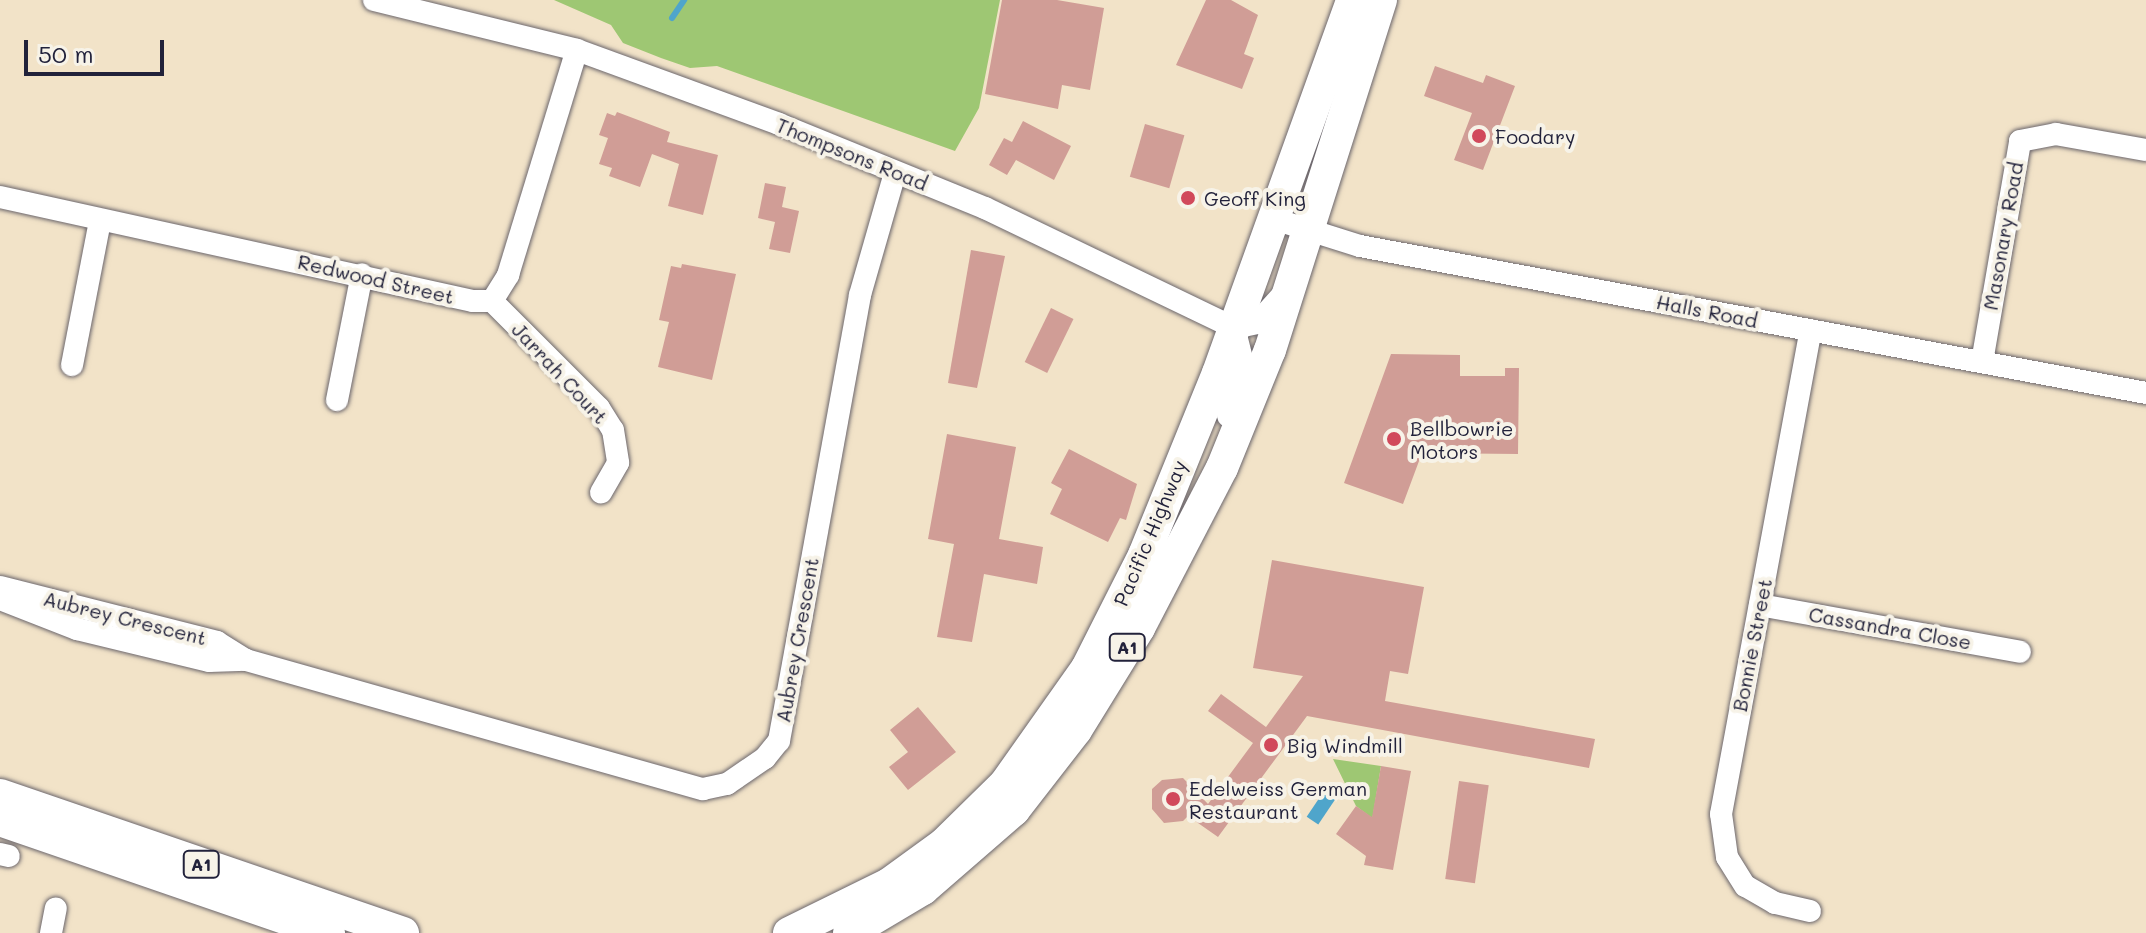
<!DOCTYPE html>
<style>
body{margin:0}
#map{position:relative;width:2146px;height:933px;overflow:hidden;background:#f2e3c8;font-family:Mali,sans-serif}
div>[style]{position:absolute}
.green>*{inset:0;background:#9ec773}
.water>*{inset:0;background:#4fa5cb;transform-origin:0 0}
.stream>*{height:6px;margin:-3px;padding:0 3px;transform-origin:3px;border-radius:3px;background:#4fa5cb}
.building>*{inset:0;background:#d09d96;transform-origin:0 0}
.roads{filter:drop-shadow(0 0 2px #6b666c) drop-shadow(0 0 2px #6b666c)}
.minor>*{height:22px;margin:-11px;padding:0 11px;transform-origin:11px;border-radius:11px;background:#fff}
.highway>*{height:32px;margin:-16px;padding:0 16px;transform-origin:16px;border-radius:16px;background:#fff}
.dots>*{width:22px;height:22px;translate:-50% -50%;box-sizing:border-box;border:4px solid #f7f3e8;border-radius:50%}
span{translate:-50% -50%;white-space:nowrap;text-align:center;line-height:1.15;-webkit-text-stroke:8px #f7f3e8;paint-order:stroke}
.shield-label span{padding:2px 6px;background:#f7f3e8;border:2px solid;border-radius:6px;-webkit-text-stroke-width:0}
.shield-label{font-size:18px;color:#22223b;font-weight:700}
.poi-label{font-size:20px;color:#22223b}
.left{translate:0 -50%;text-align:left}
.street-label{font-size:20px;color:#22223b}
.scale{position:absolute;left:24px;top:40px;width:140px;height:36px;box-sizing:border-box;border:4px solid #22223b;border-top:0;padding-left:10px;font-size:24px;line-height:28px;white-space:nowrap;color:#22223b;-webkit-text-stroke:6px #f7f3e8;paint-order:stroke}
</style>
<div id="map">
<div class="green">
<i style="clip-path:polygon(554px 0,1000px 0,979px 108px,955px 151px,717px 66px,690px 68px,661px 58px,623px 43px,611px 25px)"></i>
<i style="clip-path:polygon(1333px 759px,1381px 766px,1371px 827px,1368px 815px,1356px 806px)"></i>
</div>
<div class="water">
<i style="left:1324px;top:791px;width:14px;height:31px;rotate:34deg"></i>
</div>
<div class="stream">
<i style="left:672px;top:18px;width:22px;rotate:-56deg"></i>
</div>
<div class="building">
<i style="clip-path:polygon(1002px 0,1057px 0,1104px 8px,1090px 90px,1062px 85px,1058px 109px,985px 94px)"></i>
<i style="clip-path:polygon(1206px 0,1231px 0,1258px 15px,1244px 54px,1254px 58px,1242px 89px,1176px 65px)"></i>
<i style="clip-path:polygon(1435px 66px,1483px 83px,1486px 75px,1515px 86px,1483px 170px,1454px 160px,1472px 113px,1424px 96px)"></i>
<i style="clip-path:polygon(617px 112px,670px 132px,667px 142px,718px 155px,703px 215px,668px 206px,679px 164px,652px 154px,640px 187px,609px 176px,612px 168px,599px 164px,608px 138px,599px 135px,607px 113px,615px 116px)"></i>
<i style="clip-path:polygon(1023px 121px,1071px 146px,1054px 180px,1016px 160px,1007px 175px,989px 165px,1004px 138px,1012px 142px)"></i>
<i style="left:1145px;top:124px;width:41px;height:55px;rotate:16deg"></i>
<i style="clip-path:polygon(765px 183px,786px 187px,782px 207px,799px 211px,790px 253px,769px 249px,775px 222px,758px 218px)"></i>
<i style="clip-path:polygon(971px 250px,1005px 256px,977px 388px,948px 383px)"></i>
<i style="clip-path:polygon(682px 264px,736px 274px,712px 380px,658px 367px,669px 322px,659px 320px,671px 266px,681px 268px)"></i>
<i style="left:1051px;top:308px;width:25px;height:60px;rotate:26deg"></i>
<i style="clip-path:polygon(1391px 354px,1460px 355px,1460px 376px,1505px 376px,1505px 368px,1519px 368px,1518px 454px,1422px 453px,1403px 504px,1344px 483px)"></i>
<i style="clip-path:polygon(947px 434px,1016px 447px,999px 539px,1043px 547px,1037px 584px,984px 574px,972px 642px,937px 637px,954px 544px,928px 539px)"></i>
<i style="clip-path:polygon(1069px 449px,1137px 484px,1126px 520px,1120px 518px,1108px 542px,1050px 514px,1062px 489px,1051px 483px)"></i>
<i style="clip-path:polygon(1272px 560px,1424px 587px,1408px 674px,1390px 671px,1385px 701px,1595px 739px,1589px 768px,1307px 716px,1218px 837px,1188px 816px,1183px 821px,1164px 823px,1152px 809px,1152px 789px,1162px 780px,1183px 778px,1208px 804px,1253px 743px,1208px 711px,1221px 694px,1266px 727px,1303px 676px,1253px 668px)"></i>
<i style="clip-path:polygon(918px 707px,956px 752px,908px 790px,889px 767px,908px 752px,890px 730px)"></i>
<i style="clip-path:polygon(1381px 766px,1411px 771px,1393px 870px,1364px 865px,1366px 856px,1336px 834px,1356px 806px,1372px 817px)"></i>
<i style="left:1459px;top:781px;width:30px;height:99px;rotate:8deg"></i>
</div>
<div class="roads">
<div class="minor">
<i style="left:374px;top:0;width:209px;rotate:13.8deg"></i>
<i style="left:577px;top:50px;width:215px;rotate:20.1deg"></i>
<i style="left:779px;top:124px;width:222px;rotate:22.2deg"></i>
<i style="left:985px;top:208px;width:276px;rotate:25.7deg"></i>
<i style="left:1234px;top:328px;width:24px;rotate:-12deg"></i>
<i style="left:1257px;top:323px;width:38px;rotate:-48deg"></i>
<i style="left:0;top:197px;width:484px;rotate:12.4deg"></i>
<i style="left:473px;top:301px;width:19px"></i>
<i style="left:1271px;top:218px;width:93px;rotate:17.5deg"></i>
<i style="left:1360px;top:246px;width:800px;rotate:10.59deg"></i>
<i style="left:492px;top:301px;width:31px;rotate:-58deg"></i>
<i style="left:508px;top:275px;width:235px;rotate:-73deg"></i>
<i style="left:492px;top:301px;width:151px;rotate:45deg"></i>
<i style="left:599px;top:408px;width:26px;rotate:58deg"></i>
<i style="left:613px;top:430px;width:33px;rotate:81deg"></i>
<i style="left:618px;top:463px;width:34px;rotate:120deg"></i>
<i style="left:1982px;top:362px;width:224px;rotate:-80.2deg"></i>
<i style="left:2020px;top:141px;width:37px;rotate:-11deg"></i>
<i style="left:2056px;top:134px;width:91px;rotate:10.1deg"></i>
<i style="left:72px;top:365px;width:147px;rotate:-79deg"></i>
<i style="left:337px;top:400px;width:128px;rotate:-78.8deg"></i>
<i style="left:1228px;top:416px;width:55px;rotate:-74.2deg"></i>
<i style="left:1243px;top:363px;width:36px;rotate:-104deg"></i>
<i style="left:0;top:587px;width:224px;rotate:14.2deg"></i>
<i style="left:217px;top:642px;width:34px;rotate:32deg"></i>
<i style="left:0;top:599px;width:83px;rotate:21.3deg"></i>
<i style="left:77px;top:629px;width:136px;rotate:13.6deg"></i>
<i style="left:209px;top:661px;width:37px;rotate:-2deg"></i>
<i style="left:246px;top:660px;width:475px;rotate:15.8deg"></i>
<i style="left:703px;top:789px;width:25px;rotate:-12deg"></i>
<i style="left:727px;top:784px;width:46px;rotate:-34.4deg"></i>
<i style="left:765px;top:758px;width:22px;rotate:-51deg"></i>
<i style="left:779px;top:741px;width:453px;rotate:-79.7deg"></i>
<i style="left:860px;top:295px;width:127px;rotate:-74deg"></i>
<i style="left:1760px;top:605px;width:264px;rotate:10.2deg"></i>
<i style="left:0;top:854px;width:9px;rotate:13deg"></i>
<i style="left:1810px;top:911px;width:36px;rotate:-167deg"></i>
<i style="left:1775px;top:903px;width:34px;rotate:-150deg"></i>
<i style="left:1745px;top:886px;width:34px;rotate:-122deg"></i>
<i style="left:1727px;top:857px;width:43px;rotate:-97.9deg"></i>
<i style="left:1721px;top:814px;width:492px;rotate:-79.5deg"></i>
<i style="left:51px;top:933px;width:25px;rotate:-79deg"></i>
</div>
<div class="highway">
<i style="left:0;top:795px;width:426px;rotate:18.9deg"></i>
<i style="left:0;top:820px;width:348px;rotate:19deg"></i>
<i style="left:789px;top:933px;width:111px;rotate:-26.1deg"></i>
<i style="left:889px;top:884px;width:68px;rotate:-36deg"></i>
<i style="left:944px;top:844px;width:86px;rotate:-44.5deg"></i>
<i style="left:1005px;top:784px;width:142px;rotate:-54.7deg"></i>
<i style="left:1087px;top:668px;width:127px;rotate:-63.2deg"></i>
<i style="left:1144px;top:555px;width:196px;rotate:-67.9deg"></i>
<i style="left:1218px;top:373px;width:396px;rotate:-70.2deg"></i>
<i style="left:849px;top:933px;width:86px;rotate:-30.7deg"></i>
<i style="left:923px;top:889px;width:121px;rotate:-41deg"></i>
<i style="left:1014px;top:810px;width:101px;rotate:-52.2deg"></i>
<i style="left:1076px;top:730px;width:120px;rotate:-58.3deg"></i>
<i style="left:1139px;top:628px;width:180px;rotate:-62.6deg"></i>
<i style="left:1222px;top:468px;width:127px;rotate:-67.9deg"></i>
<i style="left:1270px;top:350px;width:367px;rotate:-72.4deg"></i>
</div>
</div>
<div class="dots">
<i style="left:1479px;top:136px;background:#d1495b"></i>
<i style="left:1188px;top:198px;background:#d1495b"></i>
<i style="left:1394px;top:439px;background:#d1495b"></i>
<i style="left:1271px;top:745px;background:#d1495b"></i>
<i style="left:1173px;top:799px;background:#d1495b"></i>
</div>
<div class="shield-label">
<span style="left:1127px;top:647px">A1</span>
<span style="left:201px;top:864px">A1</span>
</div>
<div class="poi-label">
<span class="left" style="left:1495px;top:136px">Foodary</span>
<span class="left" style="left:1204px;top:198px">Geoff King</span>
<span class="left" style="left:1410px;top:440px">Bellbowrie<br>Motors</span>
<span class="left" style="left:1287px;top:745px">Big Windmill</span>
<span class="left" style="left:1189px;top:800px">Edelweiss German<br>Restaurant</span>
</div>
<div class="street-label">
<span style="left:852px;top:154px;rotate:22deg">Thompsons Road</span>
<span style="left:2003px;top:236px;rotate:-80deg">Masonary Road</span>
<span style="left:376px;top:279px;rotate:13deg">Redwood Street</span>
<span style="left:1707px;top:311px;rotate:11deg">Halls Road</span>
<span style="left:560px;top:373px;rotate:47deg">Jarrah Court</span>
<span style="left:1150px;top:533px;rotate:-67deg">Pacific Highway</span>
<span style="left:125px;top:618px;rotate:14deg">Aubrey Crescent</span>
<span style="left:1890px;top:628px;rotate:10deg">Cassandra Close</span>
<span style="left:797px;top:640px;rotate:-80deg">Aubrey Crescent</span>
<span style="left:1752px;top:645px;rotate:-79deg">Bonnie Street</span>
</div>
<div class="scale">50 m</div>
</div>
